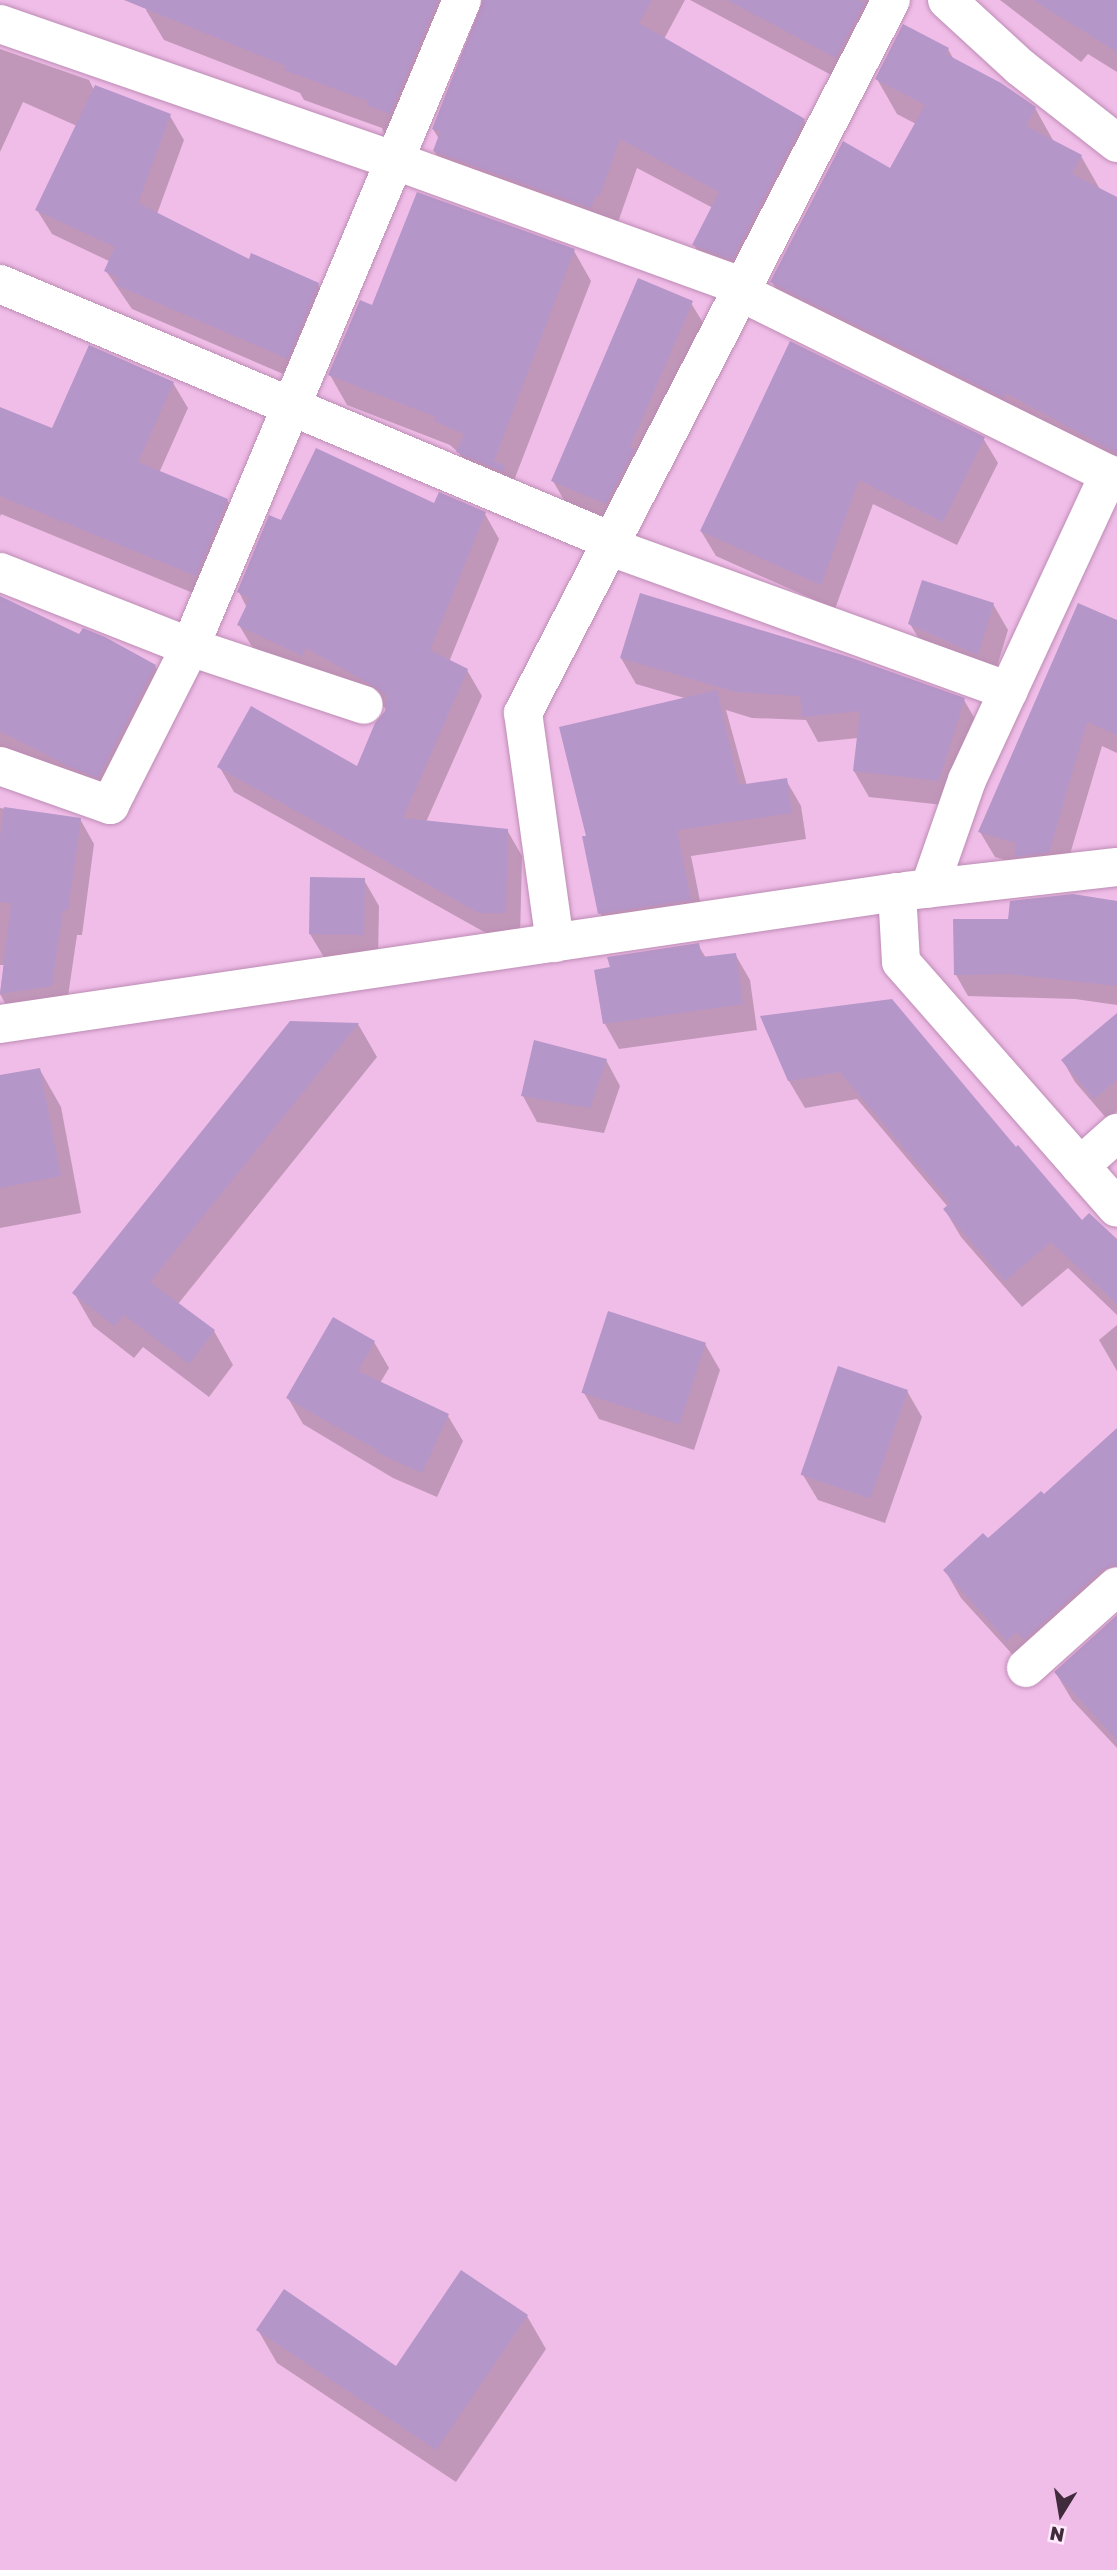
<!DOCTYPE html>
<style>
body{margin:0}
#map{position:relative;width:1117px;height:2570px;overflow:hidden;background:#f0bde8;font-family:"Golos Text",sans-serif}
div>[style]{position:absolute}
.shadow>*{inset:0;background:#0003}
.building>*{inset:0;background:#b596c9;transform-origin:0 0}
.roads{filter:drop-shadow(0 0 2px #bc8cb4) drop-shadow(0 0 2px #bc8cb4)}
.street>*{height:38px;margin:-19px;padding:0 19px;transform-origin:19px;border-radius:19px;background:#fff}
.secondary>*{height:38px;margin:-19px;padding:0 19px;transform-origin:19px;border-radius:19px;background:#fff}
span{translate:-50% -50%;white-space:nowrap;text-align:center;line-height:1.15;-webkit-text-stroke:5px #ffeafb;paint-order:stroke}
.north{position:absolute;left:1026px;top:2479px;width:70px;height:70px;-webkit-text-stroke:5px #ffeafb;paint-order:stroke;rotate:191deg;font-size:19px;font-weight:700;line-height:28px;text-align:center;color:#3f2b3b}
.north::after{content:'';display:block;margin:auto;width:24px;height:32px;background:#3f2b3b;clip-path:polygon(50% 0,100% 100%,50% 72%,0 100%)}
</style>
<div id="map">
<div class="shadow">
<i style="clip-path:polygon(151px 0,685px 0,664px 39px,804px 120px,821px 150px,750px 289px,712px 275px,694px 245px,713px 208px,637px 168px,617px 225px,452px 181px,434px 151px,439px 139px,433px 129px,484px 9px,476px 8px,385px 135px,382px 128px,304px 100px,300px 93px,164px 40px,146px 10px)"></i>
<i style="clip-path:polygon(690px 0,869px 0,879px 18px,854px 87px)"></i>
<i style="clip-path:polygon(1000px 0,1117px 0,1117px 72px,1088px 54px,1081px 62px)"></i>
<i style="clip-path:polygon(0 49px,89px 80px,94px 90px,170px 116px,184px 140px,157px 214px,250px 261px,318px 284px,332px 309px,302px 382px,132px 309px,106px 271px,111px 262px,52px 234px,37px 210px,77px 126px,23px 102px,0 152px)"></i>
<i style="clip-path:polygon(948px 49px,954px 60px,1035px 108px,1054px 142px,1081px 156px,1101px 191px,1117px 199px,1117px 476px,792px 317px,772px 282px,891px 170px,916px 124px,897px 114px,877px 79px)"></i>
<i style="clip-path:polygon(574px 251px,591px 281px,513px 483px,475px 482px,459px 453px,450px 445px,347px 405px,330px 375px,373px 308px)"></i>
<i style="clip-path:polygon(691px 303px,711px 336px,626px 536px,572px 514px,553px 481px)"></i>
<i style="clip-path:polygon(173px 383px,188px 408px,159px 473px,227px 500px,242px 525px,210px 600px,1px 514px,0 517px,0 409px,53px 430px)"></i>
<i style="clip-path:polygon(983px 438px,998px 463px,957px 545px,873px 504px,835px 609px,716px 556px,701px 531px)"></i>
<i style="clip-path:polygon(435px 505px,485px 514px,499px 539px,449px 662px,467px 670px,482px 696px,426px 822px,507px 830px,522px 856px,520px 938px,495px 938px,234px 792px,219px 766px,358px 769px,387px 709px,321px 672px,254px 650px,239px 625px,247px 608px,239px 592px,282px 523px)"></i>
<i style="clip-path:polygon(993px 604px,1008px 630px,993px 680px,925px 649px,910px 624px)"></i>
<i style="clip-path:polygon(0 610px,155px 666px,174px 699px,117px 810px,0 753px)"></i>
<i style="clip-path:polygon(1117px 622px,1117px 753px,1102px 746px,1063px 878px,995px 857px,980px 832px)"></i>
<i style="clip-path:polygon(621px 658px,964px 700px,979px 726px,953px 806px,869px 797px,854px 771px,858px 738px,818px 742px,806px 720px,752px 718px,726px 710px,747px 786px,786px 780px,801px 806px,806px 839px,691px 856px,705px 926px,615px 939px,600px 913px,588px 838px,688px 699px,636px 684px)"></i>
<i style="clip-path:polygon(0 808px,80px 819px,94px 844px,82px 935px,77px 935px,66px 1010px,14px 1019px,0 994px,4px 965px,0 965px)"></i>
<i style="clip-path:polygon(364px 880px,379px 906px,378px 960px,325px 959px,310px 934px)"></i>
<i style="clip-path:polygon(1117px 903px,1117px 1005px,1075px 999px,968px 996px,956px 975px,1010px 921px)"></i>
<i style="clip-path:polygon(698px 945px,706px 958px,735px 954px,750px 980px,757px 1030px,619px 1049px,605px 1024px)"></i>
<i style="clip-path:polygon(1117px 1015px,1117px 1111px,1107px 1119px,1075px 1082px,1063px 1061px)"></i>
<i style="clip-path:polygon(763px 1018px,1016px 1150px,1082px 1222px,1117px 1242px,1117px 1315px,1068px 1268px,1022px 1307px,961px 1237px,945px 1210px,948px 1207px,857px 1099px,805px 1108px,789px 1081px)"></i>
<i style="clip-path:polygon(291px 1023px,358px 1024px,377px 1057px,178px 1304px,214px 1331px,233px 1365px,209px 1397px,143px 1347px,134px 1358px,93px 1326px,74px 1293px)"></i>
<i style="clip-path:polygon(606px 1060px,620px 1086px,604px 1133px,537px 1122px,523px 1096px)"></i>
<i style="clip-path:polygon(40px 1070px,61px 1107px,81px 1213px,0 1228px,0 1077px)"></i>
<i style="clip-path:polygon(1117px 1325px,1117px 1371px,1099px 1340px)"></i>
<i style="clip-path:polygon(374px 1342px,389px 1368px,380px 1383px,448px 1416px,463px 1441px,437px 1497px,393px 1478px,303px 1424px,288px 1398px)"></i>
<i style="clip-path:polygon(705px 1344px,720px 1370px,694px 1450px,599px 1419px,584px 1393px)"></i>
<i style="clip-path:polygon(907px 1391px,922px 1417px,885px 1523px,818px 1500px,803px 1475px)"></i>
<i style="clip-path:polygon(1117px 1430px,1117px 1598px,1024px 1667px,961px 1598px,945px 1570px,1044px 1497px)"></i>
<i style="clip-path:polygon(1117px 1618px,1117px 1748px,1072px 1700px,1056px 1673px)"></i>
<i style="clip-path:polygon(527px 2316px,546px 2349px,456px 2482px,277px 2363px,258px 2330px,396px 2368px)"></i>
</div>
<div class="building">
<i style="clip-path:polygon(124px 0,438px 0,390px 114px,366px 105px,368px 101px,284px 70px,286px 66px)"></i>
<i style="clip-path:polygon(483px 0,652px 0,639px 23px,805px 119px,732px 260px,692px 245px,719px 192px,620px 139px,600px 196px,596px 195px,591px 208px,433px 151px,440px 132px,432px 129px)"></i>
<i style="clip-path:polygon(727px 0,859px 0,865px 3px,836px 58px)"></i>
<i style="clip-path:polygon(1033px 0,1117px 0,1117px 52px)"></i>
<i style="clip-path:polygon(903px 24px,949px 48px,946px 54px,1001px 83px,1036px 107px,1026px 126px,1082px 155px,1072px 174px,1117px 197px,1117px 453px,1006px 393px,1004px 398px,770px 282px,843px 141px,890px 168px,925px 105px,875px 79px)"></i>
<i style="clip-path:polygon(95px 85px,171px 114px,138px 203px,249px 259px,251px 253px,319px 283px,288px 359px,116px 285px,119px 278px,104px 271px,115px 247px,35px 210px)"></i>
<i style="clip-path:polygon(417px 192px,575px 249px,494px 461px,505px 466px,503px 472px,456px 452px,464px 434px,434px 421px,436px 417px,328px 375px,360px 300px,372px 305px)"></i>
<i style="clip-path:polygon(638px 278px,693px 301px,630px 447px,635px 449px,606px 504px,551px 481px)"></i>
<i style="clip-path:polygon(790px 341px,985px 437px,943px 522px,859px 480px,821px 585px,700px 531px)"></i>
<i style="clip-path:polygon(89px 345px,174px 382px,138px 462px,228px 499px,196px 576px,0 496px,0 407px,52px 428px)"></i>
<i style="clip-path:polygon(316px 448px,434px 503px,439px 492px,486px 512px,430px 650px,468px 669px,403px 818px,508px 829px,506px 913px,479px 913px,217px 767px,251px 706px,357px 766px,375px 723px,385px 711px,387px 696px,372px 685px,306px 648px,302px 656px,237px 625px,250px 598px,237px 592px,269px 515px,281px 520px)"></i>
<i style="clip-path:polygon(922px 580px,994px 603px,978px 655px,908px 624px)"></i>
<i style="clip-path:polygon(640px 593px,849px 657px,965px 698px,939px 781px,853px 771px,860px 711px,802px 717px,800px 696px,736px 692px,620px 658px)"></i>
<i style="clip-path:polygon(0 596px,79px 634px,83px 628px,105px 637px,156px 665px,98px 778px,72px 768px,0 731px)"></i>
<i style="clip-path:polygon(1078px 603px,1117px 620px,1117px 735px,1087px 722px,1049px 853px,1014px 857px,1016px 843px,978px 832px)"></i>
<i style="clip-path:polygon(717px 690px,739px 785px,787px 778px,792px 813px,677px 830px,691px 900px,598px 914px,582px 836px,586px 836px,559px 727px)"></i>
<i style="clip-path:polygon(4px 807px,81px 818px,68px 911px,63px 910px,52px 986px,0 994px,11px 903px,0 902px,0 837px)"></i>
<i style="left:310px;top:877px;width:55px;height:57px;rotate:1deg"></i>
<i style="clip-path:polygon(1073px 894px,1117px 901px,1117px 986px,1010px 974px,954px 975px,953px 919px,1008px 919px,1010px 901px)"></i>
<i style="clip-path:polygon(699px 943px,702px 957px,736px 953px,743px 1004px,603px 1024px,594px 970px,610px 967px,607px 957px)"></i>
<i style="clip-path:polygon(892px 999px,1016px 1147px,1018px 1145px,1082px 1220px,1089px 1213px,1117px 1239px,1117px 1304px,1051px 1242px,1005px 1281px,943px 1209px,950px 1203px,840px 1072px,788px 1081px,760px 1016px)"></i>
<i style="clip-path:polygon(1117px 1013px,1117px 1080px,1094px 1099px,1061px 1060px)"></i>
<i style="clip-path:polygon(290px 1021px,359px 1023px,150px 1282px,215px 1330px,189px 1364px,124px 1315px,114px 1326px,72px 1293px)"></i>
<i style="clip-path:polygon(534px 1040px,607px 1059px,590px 1108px,521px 1096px)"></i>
<i style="clip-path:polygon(40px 1068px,61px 1176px,0 1188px,0 1075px)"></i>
<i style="left:608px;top:1311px;width:103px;height:86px;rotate:18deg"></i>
<i style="clip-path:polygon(333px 1317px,375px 1341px,358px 1371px,449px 1414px,422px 1473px,376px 1452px,377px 1450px,286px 1398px)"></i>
<i style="left:838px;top:1366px;width:74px;height:115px;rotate:19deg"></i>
<i style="clip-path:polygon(1117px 1428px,1117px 1565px,1102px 1570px,1024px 1640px,1017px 1632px,1007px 1641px,943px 1570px,983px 1533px,988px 1538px,1041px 1491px,1044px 1494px)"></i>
<i style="clip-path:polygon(1117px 1615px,1117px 1740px,1054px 1672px)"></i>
<i style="clip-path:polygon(461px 2270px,528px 2315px,436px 2450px,256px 2330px,284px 2289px,396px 2366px)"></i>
</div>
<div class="roads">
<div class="street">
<i style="left:0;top:24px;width:413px;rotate:19.1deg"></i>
<i style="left:390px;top:159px;width:370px;rotate:19.9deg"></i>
<i style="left:738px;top:285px;width:6px;rotate:90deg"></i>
<i style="left:738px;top:291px;width:414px;rotate:26.3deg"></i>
<i style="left:1109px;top:474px;width:337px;rotate:114.9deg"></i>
<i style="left:967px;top:780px;width:115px;rotate:109.2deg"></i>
<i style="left:0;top:284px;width:663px;rotate:22.81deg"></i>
<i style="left:608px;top:546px;width:426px;rotate:19.9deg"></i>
<i style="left:0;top:572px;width:204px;rotate:21.5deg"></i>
<i style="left:190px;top:647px;width:183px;rotate:18.4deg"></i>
<i style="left:0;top:766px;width:117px;rotate:19.5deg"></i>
<i style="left:110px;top:805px;width:177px;rotate:-63.1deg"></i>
<i style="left:190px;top:647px;width:702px;rotate:-67.2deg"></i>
<i style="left:906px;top:891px;width:212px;rotate:-6.5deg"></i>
<i style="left:555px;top:943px;width:232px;rotate:-97.9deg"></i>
<i style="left:523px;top:713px;width:802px;rotate:-62.7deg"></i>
<i style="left:0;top:1024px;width:907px;rotate:-8.37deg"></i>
<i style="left:897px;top:892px;width:70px;rotate:86.7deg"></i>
<i style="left:901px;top:962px;width:327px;rotate:48.7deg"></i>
<i style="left:1080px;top:1166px;width:50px;rotate:-41.7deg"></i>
<i style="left:1026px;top:1668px;width:122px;rotate:-42deg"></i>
</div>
<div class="secondary">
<i style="left:947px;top:0;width:99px;rotate:42.5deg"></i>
<i style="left:1020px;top:67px;width:123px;rotate:38.1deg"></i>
</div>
</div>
<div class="north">N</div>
</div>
